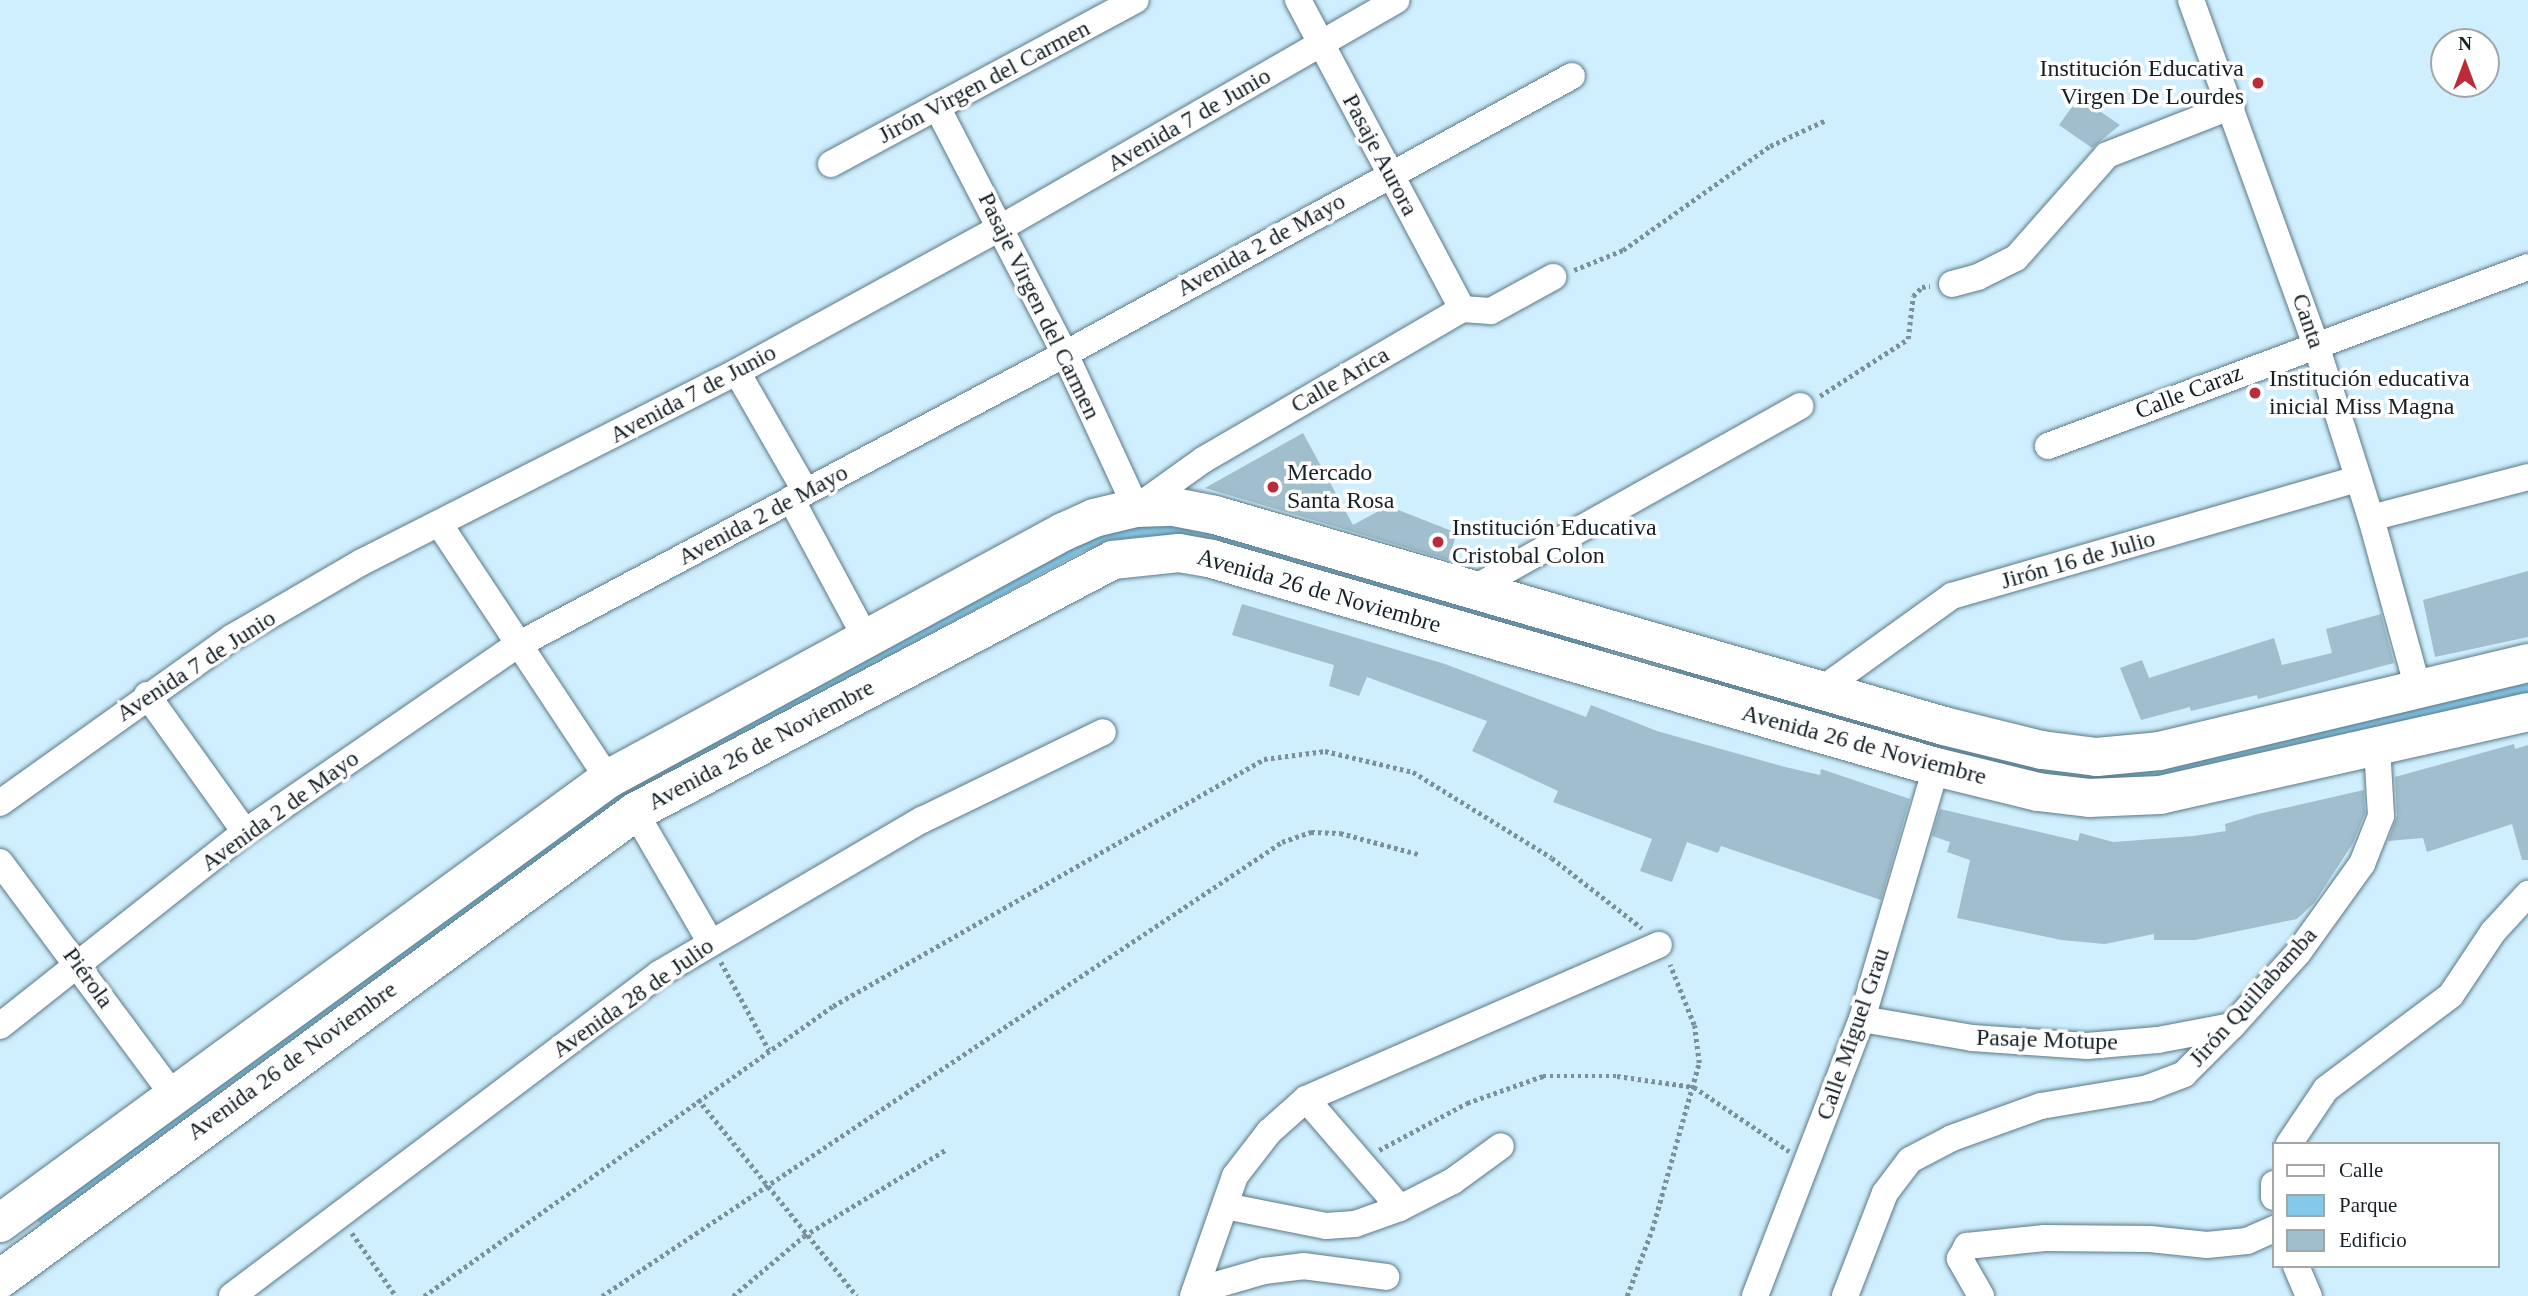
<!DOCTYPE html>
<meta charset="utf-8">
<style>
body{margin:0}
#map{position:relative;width:2528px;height:1296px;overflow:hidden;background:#cfeffe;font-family:"Times New Roman",serif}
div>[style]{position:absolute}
.green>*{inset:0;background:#85c9e9}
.building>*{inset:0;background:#a0becc}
.path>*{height:4.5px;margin-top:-2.25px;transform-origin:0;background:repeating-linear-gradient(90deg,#7a919c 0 3.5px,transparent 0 7px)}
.roads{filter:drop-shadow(0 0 2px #5c7886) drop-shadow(0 0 2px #5c7886)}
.minor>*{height:26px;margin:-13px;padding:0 13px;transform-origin:13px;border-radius:13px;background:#fff}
.secondary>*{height:38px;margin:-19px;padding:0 19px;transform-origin:19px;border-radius:19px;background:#fff}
.dots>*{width:19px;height:19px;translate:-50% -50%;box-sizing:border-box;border:4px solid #fff;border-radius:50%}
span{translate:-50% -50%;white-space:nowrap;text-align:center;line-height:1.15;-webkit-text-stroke:7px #fff;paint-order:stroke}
.poi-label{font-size:24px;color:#152126}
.right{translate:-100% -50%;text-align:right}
.left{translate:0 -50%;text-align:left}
.street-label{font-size:24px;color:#152126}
.legend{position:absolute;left:2272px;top:1142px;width:228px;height:126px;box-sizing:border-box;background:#fff;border:2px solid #a1a6a8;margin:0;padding:9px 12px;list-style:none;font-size:21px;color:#152126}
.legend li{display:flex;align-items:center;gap:14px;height:35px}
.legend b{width:35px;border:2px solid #a1a6a8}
.north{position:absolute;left:2430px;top:28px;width:70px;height:70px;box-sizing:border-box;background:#fff;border:2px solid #a1a6a8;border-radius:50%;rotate:0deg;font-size:19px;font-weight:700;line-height:28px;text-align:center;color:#152126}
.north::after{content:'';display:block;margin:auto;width:24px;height:32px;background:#bc2b3a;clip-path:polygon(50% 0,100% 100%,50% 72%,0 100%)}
</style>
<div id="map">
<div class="green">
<i style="clip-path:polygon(1163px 524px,1205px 530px,1606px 645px,1604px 653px,1202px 540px,1162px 535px,1112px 540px,1080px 553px,614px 804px,41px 1224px,35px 1218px,608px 794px,1111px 528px)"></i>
<i style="clip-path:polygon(1675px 664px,2014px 760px,2528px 682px,2528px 693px,2192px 774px,2095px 783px,2009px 769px,1672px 673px)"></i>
</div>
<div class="building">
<i style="clip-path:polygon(2079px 97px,2120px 125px,2092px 148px,2059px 125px)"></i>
<i style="clip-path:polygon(1303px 433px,1353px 525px,1388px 506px,1457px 533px,1448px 560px,1205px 488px)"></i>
<i style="clip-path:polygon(2528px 571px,2528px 637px,2435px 657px,2423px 600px)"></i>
<i style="clip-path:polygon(1242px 604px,1445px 664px,1586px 717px,1591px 705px,1657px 731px,1785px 767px,1820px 775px,1821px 769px,1910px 799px,1881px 900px,1721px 846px,1718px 853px,1687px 842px,1672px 882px,1640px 871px,1652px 839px,1553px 802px,1558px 791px,1472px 751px,1487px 721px,1367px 677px,1359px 696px,1329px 686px,1334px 665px,1232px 635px)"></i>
<i style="clip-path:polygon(2381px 614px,2394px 663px,2258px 699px,2257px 695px,2191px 711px,2190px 707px,2141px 720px,2120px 668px,2142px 660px,2149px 678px,2274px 638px,2282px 665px,2332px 653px,2326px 629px)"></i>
<i style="clip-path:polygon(2514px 744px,2515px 749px,2528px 745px,2528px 860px,2522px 860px,2512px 824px,2427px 852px,2423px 838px,2388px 841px,2397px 816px,2395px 777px)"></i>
<i style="clip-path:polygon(2364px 790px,2365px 813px,2353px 843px,2314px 903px,2297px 919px,2195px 940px,2154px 940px,2154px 934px,2105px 944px,2061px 940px,1957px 918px,1970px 860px,1947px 852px,1950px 842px,1932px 836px,1940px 809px,2078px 841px,2080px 833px,2113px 842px,2194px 836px,2226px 831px,2225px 824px,2258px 814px)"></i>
</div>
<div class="path">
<i style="left:1574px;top:270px;width:53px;rotate:-22.2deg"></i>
<i style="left:1623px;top:250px;width:180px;rotate:-35.3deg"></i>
<i style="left:1770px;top:146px;width:60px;rotate:-24.8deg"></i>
<i style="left:1820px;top:396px;width:105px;rotate:-32.9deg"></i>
<i style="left:1908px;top:339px;width:43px;rotate:-83.4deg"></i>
<i style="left:1913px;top:296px;width:13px;rotate:-45deg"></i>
<i style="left:1922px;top:287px;width:8px;rotate:-7deg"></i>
<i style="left:721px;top:962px;width:100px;rotate:61.4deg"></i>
<i style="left:698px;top:1099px;width:253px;rotate:51.1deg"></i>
<i style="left:1379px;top:1150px;width:100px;rotate:-28.1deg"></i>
<i style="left:1467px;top:1103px;width:81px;rotate:-19.6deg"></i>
<i style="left:1543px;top:1076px;width:74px"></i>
<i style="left:1617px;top:1076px;width:78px;rotate:8.1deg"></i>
<i style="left:1694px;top:1087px;width:115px;rotate:34deg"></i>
<i style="left:352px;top:1233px;width:77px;rotate:55.1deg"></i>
<i style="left:424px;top:1296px;width:501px;rotate:-35.34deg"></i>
<i style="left:833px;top:1006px;width:497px;rotate:-29.8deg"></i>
<i style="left:1264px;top:759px;width:62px;rotate:-7.5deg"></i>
<i style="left:1325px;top:751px;width:90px;rotate:13.4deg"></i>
<i style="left:1413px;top:772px;width:163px;rotate:31.7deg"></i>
<i style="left:1552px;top:858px;width:114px;rotate:37.9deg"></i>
<i style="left:602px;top:1296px;width:818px;rotate:-33.73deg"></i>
<i style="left:1282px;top:842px;width:31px;rotate:-19deg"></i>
<i style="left:1311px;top:832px;width:29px;rotate:2deg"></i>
<i style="left:1340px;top:833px;width:81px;rotate:15.1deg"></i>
<i style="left:733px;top:1296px;width:93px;rotate:-40.2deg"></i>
<i style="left:804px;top:1236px;width:167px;rotate:-31.3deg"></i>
<i style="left:1627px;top:1296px;width:71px;rotate:-69.3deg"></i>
<i style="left:1652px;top:1230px;width:173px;rotate:-74.3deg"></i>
<i style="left:1699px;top:1063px;width:38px;rotate:-97deg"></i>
<i style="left:1694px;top:1025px;width:65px;rotate:-111.8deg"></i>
</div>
<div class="roads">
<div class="minor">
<i style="left:1298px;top:0;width:350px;rotate:62deg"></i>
<i style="left:2191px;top:0;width:367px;rotate:70.1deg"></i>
<i style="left:2316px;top:345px;width:182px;rotate:72.4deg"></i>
<i style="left:2371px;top:518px;width:177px;rotate:74.6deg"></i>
<i style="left:937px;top:107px;width:278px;rotate:62.6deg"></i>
<i style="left:1065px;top:354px;width:170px;rotate:65.2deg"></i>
<i style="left:1136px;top:508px;width:82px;rotate:-35.6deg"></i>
<i style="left:1203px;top:460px;width:300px;rotate:-30.2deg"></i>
<i style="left:1462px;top:309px;width:29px;rotate:4deg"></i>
<i style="left:1491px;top:311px;width:71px;rotate:-28.7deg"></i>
<i style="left:831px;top:164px;width:346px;rotate:-28.3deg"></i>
<i style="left:1952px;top:284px;width:27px;rotate:-15deg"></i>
<i style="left:1978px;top:277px;width:42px;rotate:-26.6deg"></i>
<i style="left:2016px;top:258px;width:137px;rotate:-48.5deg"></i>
<i style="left:2107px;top:155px;width:134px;rotate:-21.4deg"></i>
<i style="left:737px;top:372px;width:138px;rotate:60.1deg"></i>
<i style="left:2048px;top:446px;width:512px;rotate:-20.45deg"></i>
<i style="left:791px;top:499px;width:158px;rotate:61.7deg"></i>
<i style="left:2371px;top:518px;width:162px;rotate:-14.6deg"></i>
<i style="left:440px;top:525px;width:305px;rotate:56.5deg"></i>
<i style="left:1473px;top:589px;width:375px;rotate:-29.2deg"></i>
<i style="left:1821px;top:690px;width:161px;rotate:-35.7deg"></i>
<i style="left:1952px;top:596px;width:423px;rotate:-16.1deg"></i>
<i style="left:147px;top:695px;width:168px;rotate:54.4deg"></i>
<i style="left:0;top:803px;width:286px;rotate:-35.5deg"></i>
<i style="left:233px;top:637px;width:149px;rotate:-30.2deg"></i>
<i style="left:362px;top:562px;width:428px;rotate:-26.9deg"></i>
<i style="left:744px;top:368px;width:294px;rotate:-28.7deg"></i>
<i style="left:1002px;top:227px;width:455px;rotate:-29.9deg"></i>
<i style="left:635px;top:812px;width:151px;rotate:59.9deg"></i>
<i style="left:0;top:862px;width:290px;rotate:53.4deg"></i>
<i style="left:1862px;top:1019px;width:112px;rotate:9.8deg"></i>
<i style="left:1972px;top:1038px;width:115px;rotate:4deg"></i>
<i style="left:2087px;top:1046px;width:71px;rotate:-4.8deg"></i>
<i style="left:2158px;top:1040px;width:75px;rotate:-10.7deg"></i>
<i style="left:0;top:1026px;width:313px;rotate:-38.4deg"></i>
<i style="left:245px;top:832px;width:326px;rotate:-34.5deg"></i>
<i style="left:514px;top:647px;width:624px;rotate:-28deg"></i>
<i style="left:1065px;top:354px;width:578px;rotate:-28.74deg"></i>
<i style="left:1306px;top:1099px;width:144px;rotate:49.2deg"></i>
<i style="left:2289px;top:1144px;width:66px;rotate:-56.1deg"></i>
<i style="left:2326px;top:1089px;width:156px;rotate:-36.9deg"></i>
<i style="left:2451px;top:995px;width:76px;rotate:-56.3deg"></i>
<i style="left:2493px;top:932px;width:52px;rotate:-47.4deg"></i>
<i style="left:2274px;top:1184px;width:13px;rotate:90deg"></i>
<i style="left:1225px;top:1206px;width:103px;rotate:11.2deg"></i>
<i style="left:1326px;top:1226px;width:29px;rotate:-4deg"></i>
<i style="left:1355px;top:1224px;width:48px;rotate:-19.6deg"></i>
<i style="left:1400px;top:1208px;width:59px;rotate:-27deg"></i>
<i style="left:1453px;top:1181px;width:59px;rotate:-36.1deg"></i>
<i style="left:2296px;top:1266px;width:33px;rotate:67deg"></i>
<i style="left:1195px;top:1291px;width:72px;rotate:-16.2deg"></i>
<i style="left:1264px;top:1271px;width:39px;rotate:-7deg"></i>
<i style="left:1303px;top:1266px;width:84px;rotate:7.5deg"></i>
<i style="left:232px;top:1296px;width:535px;rotate:-37.02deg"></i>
<i style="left:659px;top:974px;width:305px;rotate:-30.4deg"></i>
<i style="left:922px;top:820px;width:201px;rotate:-25.9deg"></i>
<i style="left:1193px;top:1296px;width:127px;rotate:-70.7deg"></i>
<i style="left:1235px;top:1176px;width:56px;rotate:-52.3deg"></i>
<i style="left:1269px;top:1132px;width:50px;rotate:-41.7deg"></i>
<i style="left:1306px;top:1099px;width:385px;rotate:-23.6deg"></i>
<i style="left:1755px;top:1296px;width:297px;rotate:-68.9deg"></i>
<i style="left:1862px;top:1019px;width:263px;rotate:-73.6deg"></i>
<i style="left:1845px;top:1296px;width:110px;rotate:-68.8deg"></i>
<i style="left:1885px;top:1193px;width:41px;rotate:-52.9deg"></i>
<i style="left:1910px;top:1160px;width:47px;rotate:-27.6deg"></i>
<i style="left:1952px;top:1138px;width:95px;rotate:-19.8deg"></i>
<i style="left:2041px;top:1106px;width:109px;rotate:-9.5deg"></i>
<i style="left:2148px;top:1088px;width:39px;rotate:-21deg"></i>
<i style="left:2184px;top:1074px;width:68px;rotate:-45deg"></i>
<i style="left:2232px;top:1026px;width:98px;rotate:-47.9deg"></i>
<i style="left:2298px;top:953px;width:110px;rotate:-54.3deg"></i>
<i style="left:2362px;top:864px;width:52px;rotate:-68.4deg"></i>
<i style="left:2381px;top:816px;width:69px;rotate:-93.3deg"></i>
<i style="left:1981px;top:1296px;width:43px;rotate:-119.6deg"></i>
<i style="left:1960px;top:1259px;width:15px;rotate:-62deg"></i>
<i style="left:1967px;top:1246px;width:78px;rotate:-5.9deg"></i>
<i style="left:2045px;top:1238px;width:105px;rotate:0.5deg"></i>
<i style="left:2150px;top:1239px;width:57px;rotate:6deg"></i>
<i style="left:2207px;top:1245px;width:40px;rotate:-5.7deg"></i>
<i style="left:2247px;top:1241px;width:30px;rotate:-24deg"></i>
</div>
<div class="secondary">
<i style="left:0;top:1223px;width:753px;rotate:-36.14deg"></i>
<i style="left:608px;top:779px;width:518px;rotate:-28.5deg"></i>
<i style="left:1063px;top:532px;width:34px;rotate:-24deg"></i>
<i style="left:1094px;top:518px;width:43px;rotate:-13.4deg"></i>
<i style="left:1136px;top:508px;width:38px;rotate:-2deg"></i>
<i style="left:1174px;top:507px;width:42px;rotate:11deg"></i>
<i style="left:1215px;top:515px;width:759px;rotate:16.14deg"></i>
<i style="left:1944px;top:726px;width:101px;rotate:13.8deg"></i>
<i style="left:2042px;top:750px;width:55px;rotate:7.3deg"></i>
<i style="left:2097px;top:757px;width:62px;rotate:-5.5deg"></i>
<i style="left:2159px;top:751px;width:379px;rotate:-13.4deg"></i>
<i style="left:0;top:1279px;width:788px;rotate:-36.33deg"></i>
<i style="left:635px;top:812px;width:540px;rotate:-27.8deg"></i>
<i style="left:1113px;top:560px;width:66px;rotate:-6.1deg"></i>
<i style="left:1179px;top:553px;width:34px;rotate:10deg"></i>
<i style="left:1212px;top:559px;width:753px;rotate:16.03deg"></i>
<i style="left:1936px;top:767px;width:105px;rotate:13.8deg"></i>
<i style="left:2038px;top:792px;width:51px;rotate:6.7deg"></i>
<i style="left:2089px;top:798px;width:71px;rotate:-2.4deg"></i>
<i style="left:2160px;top:795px;width:377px;rotate:-12.7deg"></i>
</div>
</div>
<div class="dots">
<i style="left:2258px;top:83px;background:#bc2b3a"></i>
<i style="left:2255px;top:393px;background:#bc2b3a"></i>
<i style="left:1273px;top:487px;background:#bc2b3a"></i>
<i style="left:1438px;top:542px;background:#bc2b3a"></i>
</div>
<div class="poi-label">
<span class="right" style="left:2244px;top:83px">Institución Educativa<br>Virgen De Lourdes</span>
<span class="left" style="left:2269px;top:393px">Institución educativa<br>inicial Miss Magna</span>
<span class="left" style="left:1287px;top:487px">Mercado<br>Santa Rosa</span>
<span class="left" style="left:1452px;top:542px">Institución Educativa<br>Cristobal Colon</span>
</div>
<div class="street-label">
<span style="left:984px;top:82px;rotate:-28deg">Jirón Virgen del Carmen</span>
<span style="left:1189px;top:120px;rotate:-30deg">Avenida 7 de Junio</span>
<span style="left:1380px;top:155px;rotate:62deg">Pasaje Aurora</span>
<span style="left:1261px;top:245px;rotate:-29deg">Avenida 2 de Mayo</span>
<span style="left:1039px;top:306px;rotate:64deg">Pasaje Virgen del Carmen</span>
<span style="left:2308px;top:321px;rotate:71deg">Canta</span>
<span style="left:1340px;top:380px;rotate:-30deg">Calle Arica</span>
<span style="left:2189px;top:392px;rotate:-21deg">Calle Caraz</span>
<span style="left:693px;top:394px;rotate:-28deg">Avenida 7 de Junio</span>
<span style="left:763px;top:515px;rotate:-28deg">Avenida 2 de Mayo</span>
<span style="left:2078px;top:560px;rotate:-16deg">Jirón 16 de Julio</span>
<span style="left:1319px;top:591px;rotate:16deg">Avenida 26 de Noviembre</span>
<span style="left:196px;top:666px;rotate:-33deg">Avenida 7 de Junio</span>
<span style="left:761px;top:745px;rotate:-28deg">Avenida 26 de Noviembre</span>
<span style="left:1864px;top:745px;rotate:15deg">Avenida 26 de Noviembre</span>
<span style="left:280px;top:811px;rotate:-36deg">Avenida 2 de Mayo</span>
<span style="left:88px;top:978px;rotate:54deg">Piérola</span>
<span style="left:2253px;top:997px;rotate:-48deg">Jirón Quillabamba</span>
<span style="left:633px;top:998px;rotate:-35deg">Avenida 28 de Julio</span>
<span style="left:1853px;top:1034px;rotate:-71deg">Calle Miguel Grau</span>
<span style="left:2047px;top:1040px;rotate:2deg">Pasaje Motupe</span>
<span style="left:292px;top:1061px;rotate:-36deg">Avenida 26 de Noviembre</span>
</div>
<ul class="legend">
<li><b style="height:9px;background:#fff"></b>Calle</li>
<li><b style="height:19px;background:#85c9e9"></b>Parque</li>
<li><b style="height:19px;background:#a0becc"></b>Edificio</li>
</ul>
<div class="north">N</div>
</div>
